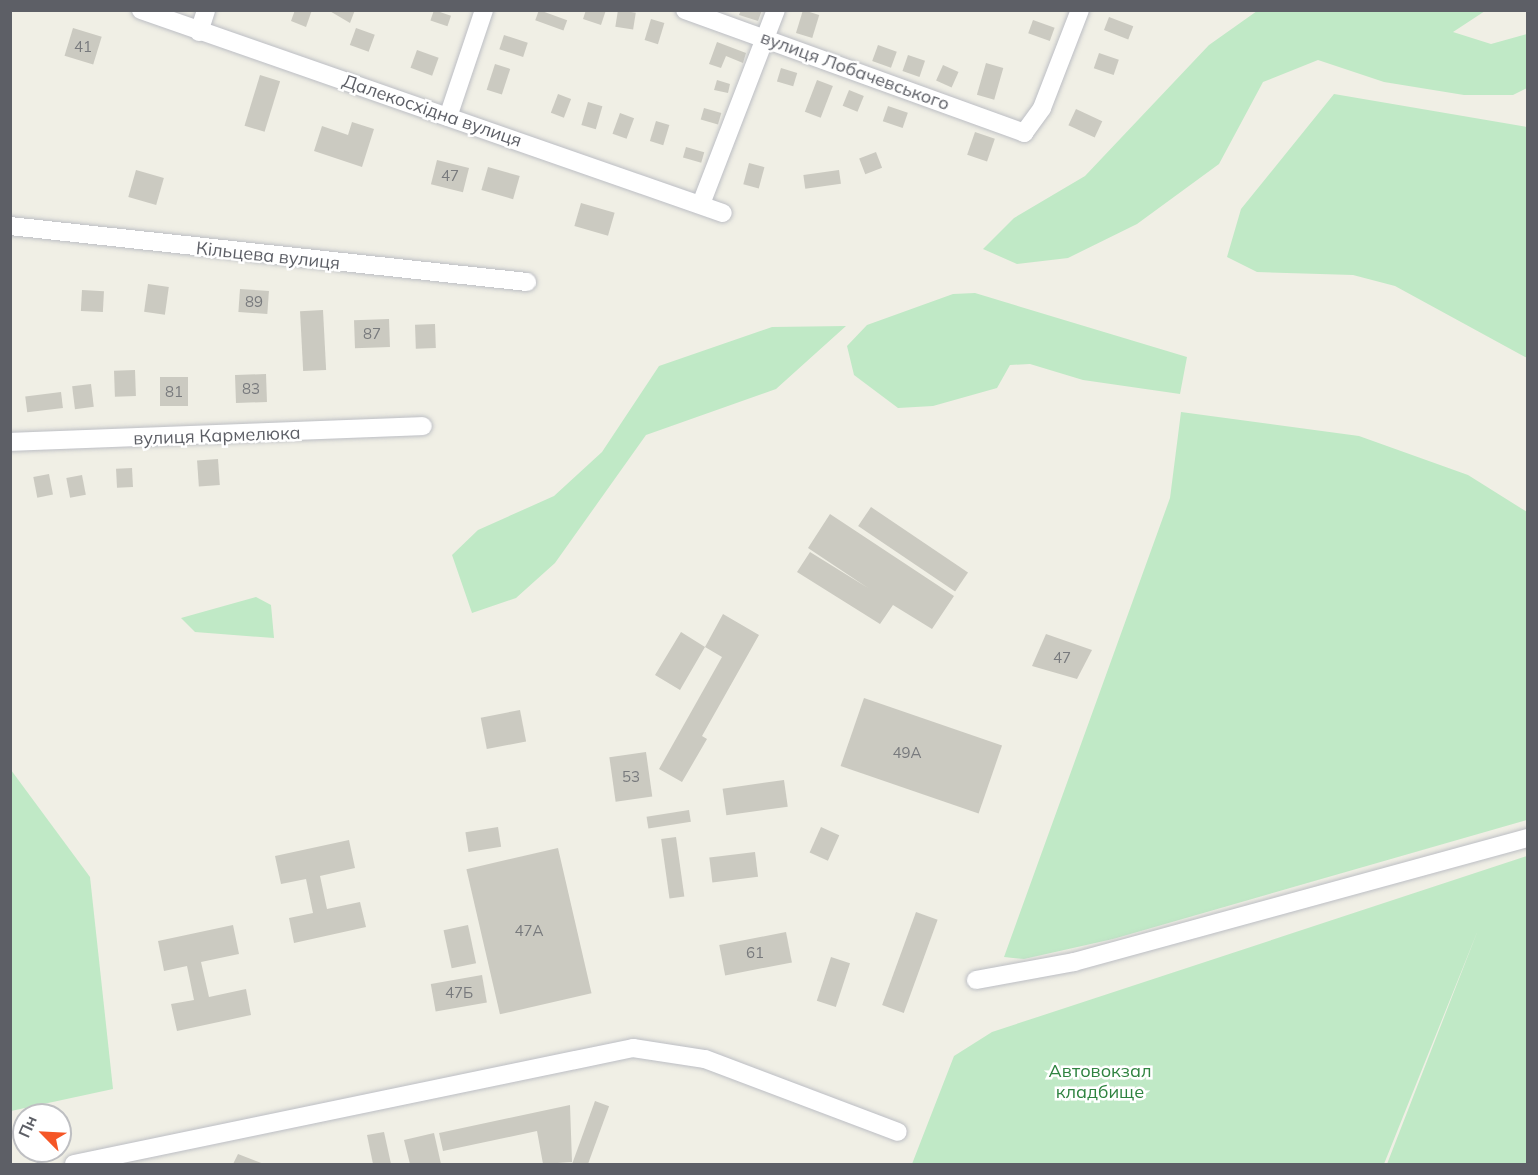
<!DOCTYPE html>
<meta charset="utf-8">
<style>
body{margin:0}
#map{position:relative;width:1538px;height:1175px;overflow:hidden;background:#f0efe5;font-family:Mulish,sans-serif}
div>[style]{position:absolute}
.green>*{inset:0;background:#c0e9c6}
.building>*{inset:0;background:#cbcac1;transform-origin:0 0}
.roads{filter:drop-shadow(0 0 2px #bcbec4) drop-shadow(0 0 2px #bcbec4)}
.minor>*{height:18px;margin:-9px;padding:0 9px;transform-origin:9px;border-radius:9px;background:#fff}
span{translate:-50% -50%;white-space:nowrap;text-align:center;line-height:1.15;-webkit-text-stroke:5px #fff;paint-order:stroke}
.number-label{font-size:15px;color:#787a7d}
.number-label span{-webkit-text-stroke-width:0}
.street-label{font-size:18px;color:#5d5f66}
.park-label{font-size:18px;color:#2f8340}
.frame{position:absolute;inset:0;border:12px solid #5d5f66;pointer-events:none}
.north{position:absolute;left:12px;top:1103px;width:60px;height:60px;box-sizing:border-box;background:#fff;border:2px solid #bebfc2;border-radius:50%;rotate:294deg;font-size:16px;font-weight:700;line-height:24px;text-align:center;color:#5d5f66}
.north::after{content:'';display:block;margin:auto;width:21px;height:27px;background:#f55626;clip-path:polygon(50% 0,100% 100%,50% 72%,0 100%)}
</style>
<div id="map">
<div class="green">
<i style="clip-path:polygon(1257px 11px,1485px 11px,1453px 32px,1491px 44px,1527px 34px,1527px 88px,1513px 95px,1464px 95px,1384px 82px,1318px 60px,1263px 82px,1219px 164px,1137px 224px,1068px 258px,1017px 264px,983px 249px,1014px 218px,1085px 176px,1209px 45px)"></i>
<i style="clip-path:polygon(1334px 94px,1527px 127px,1527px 358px,1395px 286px,1353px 275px,1257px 272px,1227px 257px,1241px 209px)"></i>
<i style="clip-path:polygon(975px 293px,1187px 357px,1180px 394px,1083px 380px,1030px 364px,1010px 365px,997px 388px,933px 406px,898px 408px,854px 375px,847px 346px,867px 325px,953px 294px)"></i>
<i style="clip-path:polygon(846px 326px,776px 389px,646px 435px,555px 563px,516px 598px,472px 613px,452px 555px,478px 530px,554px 496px,602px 452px,659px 366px,772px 327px)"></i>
<i style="clip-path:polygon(1181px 412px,1359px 436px,1468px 475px,1527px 512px,1527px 820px,1113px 939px,1024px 959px,1004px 957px,1170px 498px)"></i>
<i style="clip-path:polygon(256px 597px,271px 605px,274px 638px,195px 632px,181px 618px)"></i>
<i style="clip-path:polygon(11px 770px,90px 877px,113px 1089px,11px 1111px)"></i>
<i style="clip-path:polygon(1527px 856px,1527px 1164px,1387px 1164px,1478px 930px,1384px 1164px,912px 1164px,954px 1056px,992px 1032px)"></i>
</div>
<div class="building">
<i style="clip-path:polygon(295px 10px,312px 10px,306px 27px,291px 21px)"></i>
<i style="clip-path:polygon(328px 10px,355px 10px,350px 23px)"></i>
<i style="left:434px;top:10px;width:18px;height:11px;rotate:19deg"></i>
<i style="left:539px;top:10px;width:30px;height:11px;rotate:20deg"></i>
<i style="clip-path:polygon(586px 10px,606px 10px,601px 25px,583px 19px)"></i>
<i style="left:618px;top:10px;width:18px;height:17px;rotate:9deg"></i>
<i style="clip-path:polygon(741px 10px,762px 10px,758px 21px,739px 15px)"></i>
<i style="left:803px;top:10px;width:17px;height:24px;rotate:17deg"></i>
<i style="left:1109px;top:17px;width:26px;height:14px;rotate:21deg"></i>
<i style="left:651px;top:19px;width:14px;height:22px;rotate:17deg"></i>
<i style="left:1033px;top:20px;width:23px;height:14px;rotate:20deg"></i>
<i style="left:73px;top:28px;width:30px;height:29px;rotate:17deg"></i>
<i style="left:356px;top:28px;width:20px;height:18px;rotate:20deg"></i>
<i style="left:504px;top:35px;width:25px;height:15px;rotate:18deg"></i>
<i style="clip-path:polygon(717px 42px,746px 53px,743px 63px,726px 56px,721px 68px,709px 64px)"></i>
<i style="left:878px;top:45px;width:20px;height:17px;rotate:20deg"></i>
<i style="left:417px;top:50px;width:23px;height:19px;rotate:20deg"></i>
<i style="left:1099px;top:53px;width:21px;height:16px;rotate:19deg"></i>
<i style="left:908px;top:55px;width:18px;height:17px;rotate:19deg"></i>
<i style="left:986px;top:63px;width:18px;height:33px;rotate:16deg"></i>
<i style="left:495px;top:64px;width:16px;height:27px;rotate:18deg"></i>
<i style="left:943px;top:65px;width:17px;height:17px;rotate:24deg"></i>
<i style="left:781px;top:68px;width:17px;height:14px;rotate:17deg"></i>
<i style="left:260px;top:75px;width:21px;height:53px;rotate:17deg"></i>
<i style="clip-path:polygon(717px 80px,730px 84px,728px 93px,714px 90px)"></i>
<i style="left:817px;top:80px;width:17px;height:34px;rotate:21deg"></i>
<i style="left:849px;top:90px;width:16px;height:17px;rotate:22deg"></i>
<i style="left:558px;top:94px;width:14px;height:20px;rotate:21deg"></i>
<i style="left:588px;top:102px;width:15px;height:24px;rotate:16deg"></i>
<i style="left:888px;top:106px;width:21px;height:16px;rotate:19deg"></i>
<i style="left:704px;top:108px;width:18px;height:12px;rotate:16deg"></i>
<i style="left:1076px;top:109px;width:29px;height:18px;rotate:25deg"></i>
<i style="left:620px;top:113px;width:15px;height:22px;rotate:20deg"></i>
<i style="left:656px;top:121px;width:14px;height:21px;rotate:17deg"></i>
<i style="clip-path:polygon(352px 122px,374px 129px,362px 167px,314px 151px,322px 126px,348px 135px)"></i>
<i style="left:975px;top:132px;width:21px;height:24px;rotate:19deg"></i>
<i style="left:686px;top:147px;width:19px;height:11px;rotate:16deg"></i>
<i style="left:876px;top:152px;width:17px;height:18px;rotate:69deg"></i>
<i style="left:437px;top:160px;width:33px;height:25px;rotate:14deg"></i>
<i style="left:749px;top:163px;width:16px;height:22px;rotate:15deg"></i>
<i style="left:488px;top:167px;width:33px;height:24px;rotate:16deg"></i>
<i style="left:136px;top:170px;width:29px;height:28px;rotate:16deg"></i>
<i style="left:839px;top:170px;width:14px;height:36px;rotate:82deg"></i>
<i style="left:581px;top:203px;width:35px;height:24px;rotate:16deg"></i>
<i style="left:148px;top:284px;width:21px;height:28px;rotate:8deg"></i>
<i style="left:240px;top:289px;width:29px;height:23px;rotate:4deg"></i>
<i style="left:82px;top:290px;width:22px;height:21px;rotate:3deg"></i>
<i style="left:323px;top:310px;width:60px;height:23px;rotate:87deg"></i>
<i style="left:389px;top:319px;width:28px;height:35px;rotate:88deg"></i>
<i style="left:435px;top:324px;width:24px;height:20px;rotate:88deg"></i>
<i style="left:135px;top:370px;width:26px;height:21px;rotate:88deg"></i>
<i style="left:266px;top:374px;width:28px;height:31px;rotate:88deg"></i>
<i style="left:160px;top:377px;width:28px;height:29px"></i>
<i style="left:91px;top:384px;width:23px;height:19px;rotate:83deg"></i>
<i style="left:61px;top:392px;width:16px;height:36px;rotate:83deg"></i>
<i style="left:218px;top:459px;width:26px;height:21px;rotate:86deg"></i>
<i style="left:132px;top:468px;width:19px;height:16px;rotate:87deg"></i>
<i style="left:49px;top:474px;width:21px;height:16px;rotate:79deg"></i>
<i style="left:82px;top:475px;width:20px;height:16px;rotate:79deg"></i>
<i style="left:871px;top:507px;width:117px;height:23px;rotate:34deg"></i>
<i style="clip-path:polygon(830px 514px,954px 596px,932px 629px,893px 605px,880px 624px,797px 572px,810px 552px,868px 588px,808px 548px)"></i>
<i style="clip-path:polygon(723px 614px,759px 635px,702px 736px,707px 739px,682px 782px,659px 769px,722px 657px,705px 647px,680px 690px,655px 675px,681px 632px,705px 647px)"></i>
<i style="clip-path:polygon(1046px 634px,1092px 650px,1077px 679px,1032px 666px)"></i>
<i style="left:864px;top:698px;width:146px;height:72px;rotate:19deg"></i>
<i style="left:520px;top:710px;width:32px;height:40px;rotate:79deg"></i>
<i style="left:646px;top:752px;width:45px;height:37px;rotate:82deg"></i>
<i style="left:784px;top:780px;width:27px;height:62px;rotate:82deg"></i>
<i style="left:689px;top:810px;width:12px;height:43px;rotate:81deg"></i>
<i style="left:498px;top:827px;width:20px;height:33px;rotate:81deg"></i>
<i style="left:821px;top:827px;width:20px;height:28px;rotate:24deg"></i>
<i style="left:676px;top:837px;width:60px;height:15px;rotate:82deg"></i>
<i style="clip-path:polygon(349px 840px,355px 868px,320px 876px,327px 909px,360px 902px,366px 927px,294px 943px,289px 918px,313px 913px,306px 879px,281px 884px,275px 856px)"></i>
<i style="left:558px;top:848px;width:149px;height:94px;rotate:77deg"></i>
<i style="left:755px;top:852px;width:25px;height:46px;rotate:83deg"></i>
<i style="left:916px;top:912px;width:23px;height:99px;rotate:20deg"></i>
<i style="clip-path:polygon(233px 925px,239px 954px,201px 962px,209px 997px,246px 989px,251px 1015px,177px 1031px,171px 1004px,194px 1000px,187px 966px,164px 971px,158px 941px)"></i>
<i style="left:468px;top:925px;width:39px;height:25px;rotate:78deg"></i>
<i style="left:786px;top:932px;width:31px;height:68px;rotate:79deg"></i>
<i style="left:831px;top:957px;width:20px;height:46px;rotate:18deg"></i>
<i style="left:482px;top:975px;width:28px;height:52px;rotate:80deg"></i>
<i style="left:595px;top:1101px;width:15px;height:67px;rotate:20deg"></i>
<i style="clip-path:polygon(570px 1105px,572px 1162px,543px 1164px,537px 1131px,443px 1151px,439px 1133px)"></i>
<i style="clip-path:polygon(384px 1132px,391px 1164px,373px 1164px,367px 1135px)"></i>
<i style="clip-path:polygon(434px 1133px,441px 1164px,410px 1164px,404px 1140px)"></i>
<i style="clip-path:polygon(238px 1154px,264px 1164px,233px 1164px)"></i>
</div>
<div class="roads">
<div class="minor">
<i style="left:141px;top:10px;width:616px;rotate:19.23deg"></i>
<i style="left:685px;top:10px;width:361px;rotate:19.9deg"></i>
<i style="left:1024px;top:133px;width:31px;rotate:-54deg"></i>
<i style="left:1042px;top:108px;width:105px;rotate:-68.8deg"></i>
<i style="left:199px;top:32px;width:23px;rotate:-72deg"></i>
<i style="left:448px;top:117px;width:113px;rotate:-71.4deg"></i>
<i style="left:701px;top:204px;width:208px;rotate:-68.9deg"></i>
<i style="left:10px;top:226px;width:520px;rotate:6.18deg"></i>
<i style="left:10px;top:442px;width:413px;rotate:-2.2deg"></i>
<i style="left:976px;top:980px;width:100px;rotate:-10.4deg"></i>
<i style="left:1074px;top:962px;width:471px;rotate:-15.3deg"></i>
<i style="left:74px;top:1164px;width:571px;rotate:-11.72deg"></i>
<i style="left:633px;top:1048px;width:73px;rotate:8.7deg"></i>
<i style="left:705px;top:1059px;width:206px;rotate:20.7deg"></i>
</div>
</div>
<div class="number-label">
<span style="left:83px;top:47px">41</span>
<span style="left:450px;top:176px">47</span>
<span style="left:254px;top:302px">89</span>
<span style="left:372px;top:334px">87</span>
<span style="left:251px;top:389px">83</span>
<span style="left:174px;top:392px">81</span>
<span style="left:1062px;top:658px">47</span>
<span style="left:907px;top:753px">49А</span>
<span style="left:631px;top:777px">53</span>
<span style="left:529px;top:931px">47А</span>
<span style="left:755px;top:953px">61</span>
<span style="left:459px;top:993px">47Б</span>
</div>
<div class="street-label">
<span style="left:855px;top:71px;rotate:20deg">вулиця Лобачевського</span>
<span style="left:432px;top:111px;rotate:19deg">Далекосхідна вулиця</span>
<span style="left:268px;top:256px;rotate:6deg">Кільцева вулиця</span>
<span style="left:217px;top:436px;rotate:-2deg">вулиця Кармелюка</span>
</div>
<div class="park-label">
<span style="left:1100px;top:1082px">Автовокзал<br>кладбище</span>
</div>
<div class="frame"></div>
<div class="north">Пн</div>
</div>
